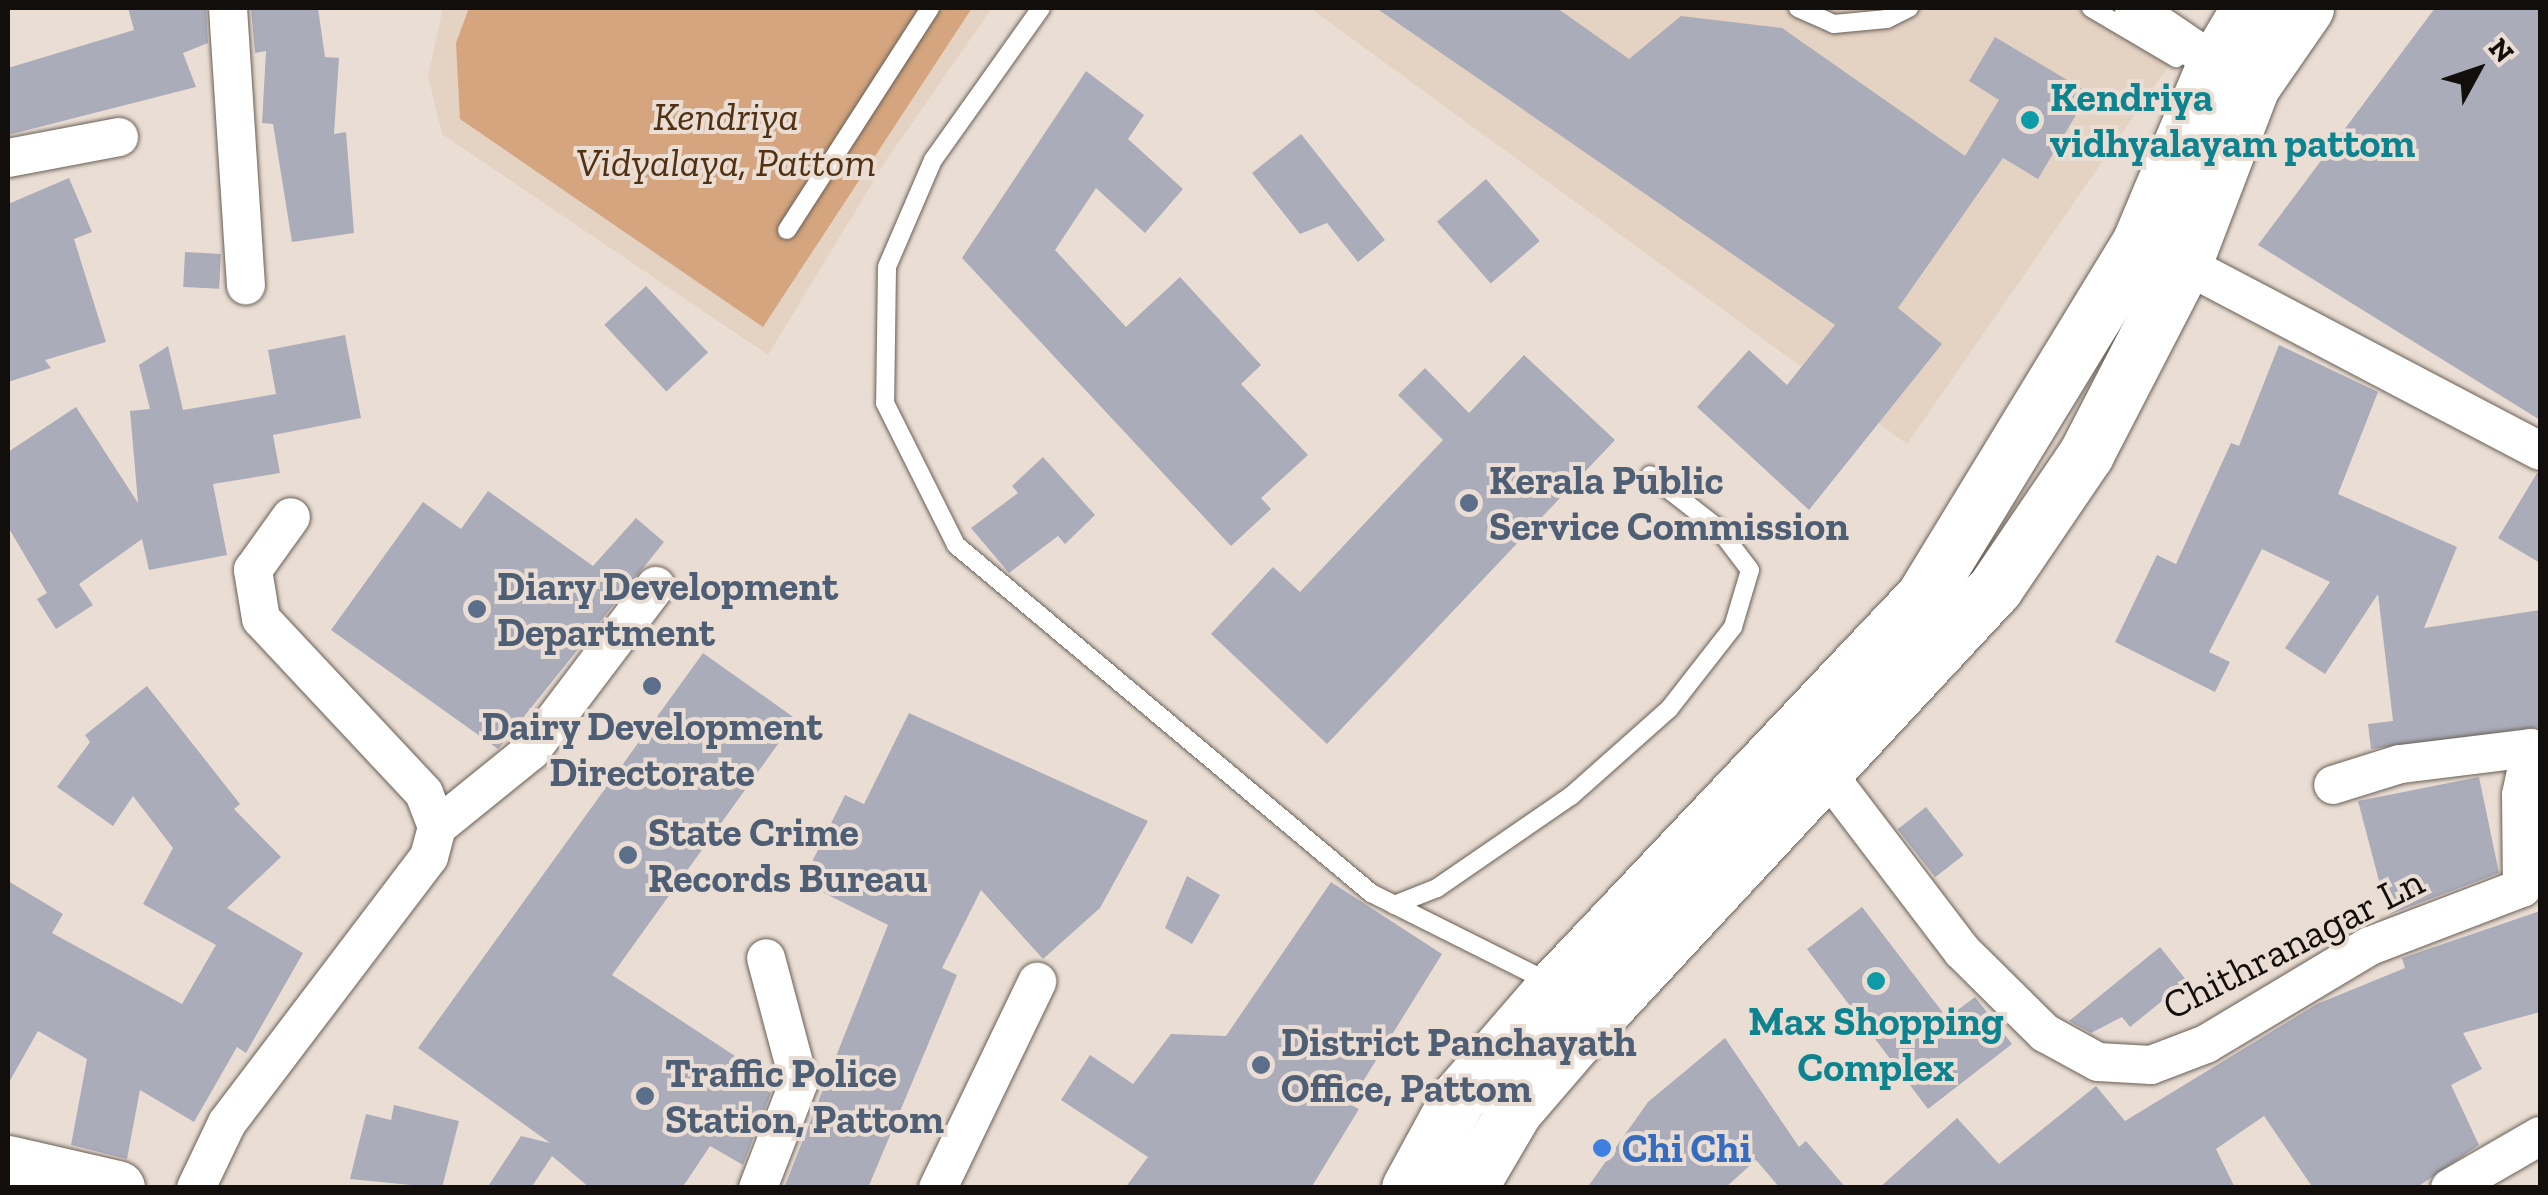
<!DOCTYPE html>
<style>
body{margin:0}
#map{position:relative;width:2548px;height:1195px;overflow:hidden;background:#eaded4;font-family:"Zilla Slab",serif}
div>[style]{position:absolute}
.built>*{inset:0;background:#e4d2c3}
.green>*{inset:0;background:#d4a57e}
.building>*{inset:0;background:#abacba;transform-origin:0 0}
.roads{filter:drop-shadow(0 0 2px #695f56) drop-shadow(0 0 2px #695f56)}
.service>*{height:18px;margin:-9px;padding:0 9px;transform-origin:9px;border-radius:9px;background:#fff}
.minor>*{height:38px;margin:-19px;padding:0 19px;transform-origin:19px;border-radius:19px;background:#fff}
.primary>*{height:55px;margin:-27.5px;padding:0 27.5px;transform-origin:27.5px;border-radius:27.5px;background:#fff}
.dots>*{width:28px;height:28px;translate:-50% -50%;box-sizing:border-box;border:5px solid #eaded4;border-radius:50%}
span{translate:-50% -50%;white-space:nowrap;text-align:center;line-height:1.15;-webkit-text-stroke:8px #eaded4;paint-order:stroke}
.culture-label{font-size:40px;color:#0d838f;font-weight:700}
.left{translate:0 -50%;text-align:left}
.park-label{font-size:40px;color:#513111;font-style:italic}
.service-label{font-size:40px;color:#4e5e75;font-weight:700}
.street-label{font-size:40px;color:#120e0b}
.shop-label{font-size:40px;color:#366cbe;font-weight:700}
.frame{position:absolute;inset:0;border:10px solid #120e0b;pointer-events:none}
.north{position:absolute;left:2428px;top:20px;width:100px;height:100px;-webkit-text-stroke:8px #eaded4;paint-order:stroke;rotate:50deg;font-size:28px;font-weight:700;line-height:40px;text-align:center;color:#120e0b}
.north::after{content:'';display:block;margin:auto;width:35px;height:45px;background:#120e0b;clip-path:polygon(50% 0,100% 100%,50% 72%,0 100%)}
</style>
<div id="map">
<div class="built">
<i style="clip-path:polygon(443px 8px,992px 8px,887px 159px,768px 355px,442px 134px,428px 76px)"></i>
<i style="clip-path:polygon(1310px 8px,2155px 8px,2192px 32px,1907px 444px)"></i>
</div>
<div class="green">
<i style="clip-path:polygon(469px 8px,972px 8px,763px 327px,460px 119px,456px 43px)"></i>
</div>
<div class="building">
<i style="clip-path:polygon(128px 8px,206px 8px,208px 43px,183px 53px,196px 87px,8px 135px,8px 68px,134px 30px)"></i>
<i style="clip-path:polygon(251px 8px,318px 8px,325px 57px,339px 58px,334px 134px,346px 132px,354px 233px,292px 242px,273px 124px,262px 123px,266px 51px,255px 53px)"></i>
<i style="clip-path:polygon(1376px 8px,1557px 8px,1629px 59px,1681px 16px,1782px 28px,1965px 156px,1999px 100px,1969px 81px,1995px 37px,2089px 93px,2038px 179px,2003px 158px,1898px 308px,1942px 344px,1809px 510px,1697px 407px,1749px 350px,1787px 385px,1835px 325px)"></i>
<i style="clip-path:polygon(2435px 8px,2540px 8px,2540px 420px,2258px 245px)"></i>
<i style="clip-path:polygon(1086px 71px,1144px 115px,1128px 139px,1183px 189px,1145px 233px,1096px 188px,1055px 250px,1126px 327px,1180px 277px,1261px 365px,1241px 384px,1308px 455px,1261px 498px,1271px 509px,1231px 546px,962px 258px)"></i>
<i style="clip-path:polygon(1301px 134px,1385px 240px,1358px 262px,1327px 223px,1300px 234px,1252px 173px)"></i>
<i style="clip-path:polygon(69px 178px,92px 232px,74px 239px,106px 342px,45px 360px,51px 368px,8px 382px,8px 204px)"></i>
<i style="left:1486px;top:179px;width:82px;height:65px;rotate:49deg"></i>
<i style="left:185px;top:252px;width:36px;height:35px;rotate:3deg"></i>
<i style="left:646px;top:286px;width:91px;height:57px;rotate:47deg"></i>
<i style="clip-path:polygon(345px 335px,361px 418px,273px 435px,280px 473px,213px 484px,227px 555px,149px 570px,142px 539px,79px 584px,93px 605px,56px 629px,37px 599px,47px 593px,8px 527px,8px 452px,76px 407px,138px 503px,130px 411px,150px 409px,139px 365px,168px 346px,183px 410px,276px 394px,268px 350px)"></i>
<i style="clip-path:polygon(2279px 345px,2378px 392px,2338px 494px,2457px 547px,2424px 628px,2540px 610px,2540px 727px,2371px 749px,2368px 724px,2393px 721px,2378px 594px,2325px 674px,2285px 648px,2330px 582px,2262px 549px,2209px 652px,2230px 662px,2215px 692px,2115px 642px,2157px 555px,2176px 564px,2231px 443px,2239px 446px)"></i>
<i style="clip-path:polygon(1524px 355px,1615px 440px,1327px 744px,1211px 634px,1273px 567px,1300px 592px,1443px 440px,1398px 395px,1425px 368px,1469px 413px)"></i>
<i style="clip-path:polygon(1043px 457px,1095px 515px,1065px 544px,1058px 536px,1009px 573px,971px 528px,1018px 493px,1012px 486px)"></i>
<i style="clip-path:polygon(2537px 473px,2540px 473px,2540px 563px,2498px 538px)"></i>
<i style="clip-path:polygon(488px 491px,593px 566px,636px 518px,664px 542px,498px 749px,331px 630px,423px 502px,461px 529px)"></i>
<i style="clip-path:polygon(703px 653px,796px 719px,612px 975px,735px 1056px,727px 1068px,771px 1093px,743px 1165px,710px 1146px,682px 1188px,590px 1188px,552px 1156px,531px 1188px,487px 1188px,521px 1136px,550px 1143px,418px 1048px)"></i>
<i style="clip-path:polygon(147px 686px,240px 804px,234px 809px,281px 857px,227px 908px,303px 953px,246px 1053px,237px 1047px,194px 1122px,140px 1090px,127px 1159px,71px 1145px,87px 1059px,38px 1031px,8px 1084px,8px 881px,63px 914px,52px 933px,182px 1004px,216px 945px,143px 904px,173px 848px,133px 796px,113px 826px,57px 787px,90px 742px,85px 735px)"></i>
<i style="clip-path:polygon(909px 713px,1148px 821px,1100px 908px,1043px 959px,981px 890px,942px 968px,957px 975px,868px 1188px,784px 1188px,888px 925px,802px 882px,845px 795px,864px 804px)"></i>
<i style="clip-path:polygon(2479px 777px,2499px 873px,2388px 915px,2358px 801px)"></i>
<i style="left:1926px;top:807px;width:61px;height:36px;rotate:52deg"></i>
<i style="clip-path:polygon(1187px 876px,1220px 895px,1192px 944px,1165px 928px)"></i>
<i style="clip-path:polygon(1331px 882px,1442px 954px,1349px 1104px,1359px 1109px,1311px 1188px,1125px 1188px,1148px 1157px,1061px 1100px,1090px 1055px,1133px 1084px,1171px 1034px,1226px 1036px)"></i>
<i style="clip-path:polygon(1862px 907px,1947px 1018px,1975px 997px,2012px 1044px,1928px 1109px,1807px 949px)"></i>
<i style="clip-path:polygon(2540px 911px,2540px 1012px,2463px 1033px,2482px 1069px,2451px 1085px,2479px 1145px,2416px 1188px,2313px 1188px,2264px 1116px,2216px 1149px,2235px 1188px,1879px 1188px,1957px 1118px,1999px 1164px,2096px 1086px,2125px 1121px,2317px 1004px,2405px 968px,2402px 958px)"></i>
<i style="clip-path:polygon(2160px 947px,2187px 981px,2130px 1027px,2122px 1017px,2091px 1033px,2069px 1021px)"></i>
<i style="clip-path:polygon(1725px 1038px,1799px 1147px,1806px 1141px,1846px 1188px,1780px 1188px,1756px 1160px,1725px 1188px,1587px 1188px,1648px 1102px)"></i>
<i style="clip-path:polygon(394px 1105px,459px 1121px,442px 1188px,350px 1179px,366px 1114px,391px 1120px)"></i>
</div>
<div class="roads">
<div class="service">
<i style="left:1041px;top:8px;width:186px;rotate:125.4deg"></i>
<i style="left:933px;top:160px;width:116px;rotate:113.3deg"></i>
<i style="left:887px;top:267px;width:136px;rotate:90.8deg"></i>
<i style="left:885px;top:403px;width:159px;rotate:63.4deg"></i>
<i style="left:956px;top:545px;width:542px;rotate:39.98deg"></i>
<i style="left:1371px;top:893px;width:201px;rotate:26.6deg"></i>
<i style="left:1798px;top:8px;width:39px;rotate:24deg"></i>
<i style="left:1834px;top:24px;width:53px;rotate:-5.4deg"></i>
<i style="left:1887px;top:19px;width:25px;rotate:-27deg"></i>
<i style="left:2091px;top:8px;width:99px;rotate:30.5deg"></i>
<i style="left:787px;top:230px;width:264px;rotate:-57.2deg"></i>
<i style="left:1394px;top:905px;width:46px;rotate:-21.6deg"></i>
<i style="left:1437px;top:888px;width:163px;rotate:-34.5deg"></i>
<i style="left:1571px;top:796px;width:131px;rotate:-41.6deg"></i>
<i style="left:1669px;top:709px;width:104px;rotate:-52deg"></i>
<i style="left:1733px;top:627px;width:59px;rotate:-73.4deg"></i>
<i style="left:1750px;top:570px;width:53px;rotate:-127.3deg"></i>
<i style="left:1718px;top:528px;width:86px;rotate:-142.1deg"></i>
</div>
<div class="minor">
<i style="left:228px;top:8px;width:278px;rotate:86.3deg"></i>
<i style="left:2134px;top:8px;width:122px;rotate:34.3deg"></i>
<i style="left:8px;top:158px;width:113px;rotate:-10.7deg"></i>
<i style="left:2184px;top:264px;width:402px;rotate:27.7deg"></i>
<i style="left:1828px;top:775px;width:221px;rotate:52.7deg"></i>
<i style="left:1962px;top:951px;width:117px;rotate:44.7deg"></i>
<i style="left:2045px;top:1033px;width:60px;rotate:28.7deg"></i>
<i style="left:2098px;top:1062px;width:53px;rotate:3.2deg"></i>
<i style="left:2151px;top:1065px;width:59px;rotate:-20.9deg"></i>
<i style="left:2206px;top:1044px;width:191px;rotate:-30.9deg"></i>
<i style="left:2370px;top:946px;width:163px;rotate:-20.9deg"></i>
<i style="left:2522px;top:888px;width:93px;rotate:-90.6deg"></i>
<i style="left:2521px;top:795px;width:48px;rotate:-78deg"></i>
<i style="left:2531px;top:748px;width:132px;rotate:173deg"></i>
<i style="left:2400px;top:764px;width:70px;rotate:162.6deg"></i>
<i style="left:437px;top:827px;width:121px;rotate:-39deg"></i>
<i style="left:531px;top:751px;width:207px;rotate:-52.9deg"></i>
<i style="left:196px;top:1188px;width:72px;rotate:-64.5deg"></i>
<i style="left:227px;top:1123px;width:334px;rotate:-52.8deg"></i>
<i style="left:429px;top:857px;width:31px;rotate:-75deg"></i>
<i style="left:437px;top:827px;width:36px;rotate:-111deg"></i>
<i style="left:424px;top:793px;width:238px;rotate:-133.1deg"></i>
<i style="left:261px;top:619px;width:50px;rotate:-99.3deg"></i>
<i style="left:253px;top:570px;width:65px;rotate:-54.4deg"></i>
<i style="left:758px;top:1188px;width:114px;rotate:-68.9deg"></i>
<i style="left:799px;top:1082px;width:128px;rotate:-104.9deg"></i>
<i style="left:938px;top:1188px;width:229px;rotate:-64.3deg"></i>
<i style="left:2450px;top:1188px;width:104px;rotate:-30deg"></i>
</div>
<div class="primary">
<i style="left:8px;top:1163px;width:112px;rotate:12.9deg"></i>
<i style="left:1409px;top:1188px;width:102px;rotate:-61.4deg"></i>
<i style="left:1458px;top:1098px;width:150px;rotate:-49.1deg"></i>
<i style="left:1556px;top:985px;width:534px;rotate:-46.59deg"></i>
<i style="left:1923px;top:597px;width:417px;rotate:-58.6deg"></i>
<i style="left:2140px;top:241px;width:183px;rotate:-67.2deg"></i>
<i style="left:2211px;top:72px;width:74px;rotate:-59.3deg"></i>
<i style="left:1469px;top:1188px;width:91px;rotate:-59.5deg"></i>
<i style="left:1515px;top:1110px;width:94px;rotate:-49.3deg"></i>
<i style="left:1576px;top:1039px;width:616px;rotate:-47.11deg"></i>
<i style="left:1995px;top:588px;width:162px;rotate:-55.8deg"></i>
<i style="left:2086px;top:454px;width:214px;rotate:-62.7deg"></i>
<i style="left:2184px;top:264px;width:191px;rotate:-69.1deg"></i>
<i style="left:2252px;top:86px;width:95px;rotate:-55.3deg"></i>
</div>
</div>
<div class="dots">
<i style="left:2030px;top:120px;background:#0f9aa8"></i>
<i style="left:1469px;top:503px;background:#5c6f8a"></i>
<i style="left:477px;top:609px;background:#5c6f8a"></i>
<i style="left:652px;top:686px;background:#5c6f8a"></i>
<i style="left:628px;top:855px;background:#5c6f8a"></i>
<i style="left:1876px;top:981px;background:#0f9aa8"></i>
<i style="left:1261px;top:1065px;background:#5c6f8a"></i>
<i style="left:645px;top:1096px;background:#5c6f8a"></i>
<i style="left:1602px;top:1148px;background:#3f7fe0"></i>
</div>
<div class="culture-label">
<span class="left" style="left:2050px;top:120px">Kendriya<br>vidhyalayam pattom</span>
<span style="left:1876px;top:1044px">Max Shopping<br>Complex</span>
</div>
<div class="park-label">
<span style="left:726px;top:139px">Kendriya<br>Vidyalaya, Pattom</span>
</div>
<div class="service-label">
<span class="left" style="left:1489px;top:503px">Kerala Public<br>Service Commission</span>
<span class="left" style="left:497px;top:609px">Diary Development<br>Department</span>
<span style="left:652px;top:749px">Dairy Development<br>Directorate</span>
<span class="left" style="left:648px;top:855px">State Crime<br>Records Bureau</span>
<span class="left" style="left:1281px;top:1065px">District Panchayath<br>Office, Pattom</span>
<span class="left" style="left:665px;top:1096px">Traffic Police<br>Station, Pattom</span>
</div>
<div class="street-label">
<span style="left:2293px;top:943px;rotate:-27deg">Chithranagar Ln</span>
</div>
<div class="shop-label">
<span class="left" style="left:1622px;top:1148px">Chi Chi</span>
</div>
<div class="frame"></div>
<div class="north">N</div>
</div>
